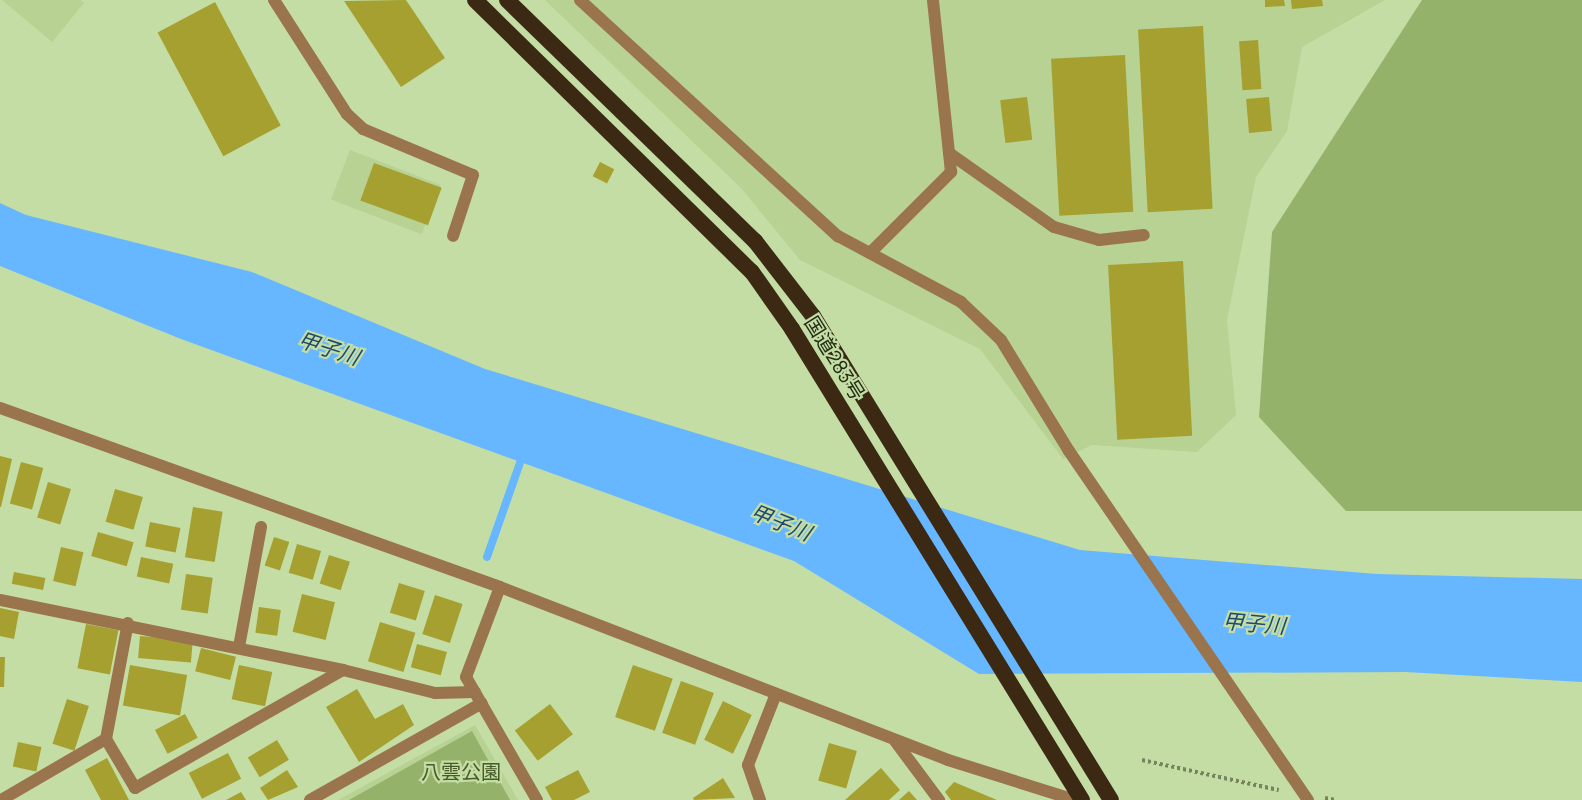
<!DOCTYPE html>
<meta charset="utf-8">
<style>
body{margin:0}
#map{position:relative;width:1582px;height:800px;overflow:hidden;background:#c4dda4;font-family:Manrope,"Noto Sans JP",sans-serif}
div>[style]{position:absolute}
.built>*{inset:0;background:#b7d293;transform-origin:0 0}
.green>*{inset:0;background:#95b26b}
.water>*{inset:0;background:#66b7ff}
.stream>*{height:8px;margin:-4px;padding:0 4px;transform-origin:4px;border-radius:4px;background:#66b7ff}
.building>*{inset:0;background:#a5a02f;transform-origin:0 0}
.path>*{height:4px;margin-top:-2px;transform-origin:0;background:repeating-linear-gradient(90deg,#74855d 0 3px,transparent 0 6px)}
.service>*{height:12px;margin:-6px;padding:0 6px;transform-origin:6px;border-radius:6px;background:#9a744c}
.minor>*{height:12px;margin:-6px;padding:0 6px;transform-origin:6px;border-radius:6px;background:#9a744c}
.tertiary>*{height:12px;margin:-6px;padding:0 6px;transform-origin:6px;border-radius:6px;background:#9a744c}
.trunk>*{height:16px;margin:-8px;padding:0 8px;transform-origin:8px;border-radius:8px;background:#3c2913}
.minor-bridge>*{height:12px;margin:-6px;padding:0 6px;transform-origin:6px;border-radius:6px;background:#9a744c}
span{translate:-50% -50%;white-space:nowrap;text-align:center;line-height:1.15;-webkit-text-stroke:4.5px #c4dda4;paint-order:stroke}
.street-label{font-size:20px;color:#222b15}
.park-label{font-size:20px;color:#475b29}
.water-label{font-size:21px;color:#1f496e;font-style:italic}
</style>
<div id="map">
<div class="built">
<i style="clip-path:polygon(2px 0,81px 0,84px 3px,52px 42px)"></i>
<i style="clip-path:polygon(545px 0,1385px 0,1302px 47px,1287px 131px,1256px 177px,1227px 320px,1236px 415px,1197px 452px,1092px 445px,1063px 459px,980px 349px,800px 260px,741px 188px)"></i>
<i style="left:350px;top:150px;width:97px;height:53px;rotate:21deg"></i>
<i style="clip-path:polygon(475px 725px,518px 800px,338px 800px)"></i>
</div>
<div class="green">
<i style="clip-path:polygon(1422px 0,1582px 0,1582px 511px,1346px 511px,1259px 417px,1272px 232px)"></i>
<i style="clip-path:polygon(472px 731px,510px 800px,349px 800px)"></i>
</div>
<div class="water">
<i style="clip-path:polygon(0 203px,26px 215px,252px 272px,485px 369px,1080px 550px,1377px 574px,1582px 579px,1582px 682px,1405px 672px,979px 674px,794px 561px,181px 339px,0 266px)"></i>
</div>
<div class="stream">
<i style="left:487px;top:557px;width:106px;rotate:-70.7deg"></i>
</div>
<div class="building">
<i style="clip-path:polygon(406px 0,445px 58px,401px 87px,344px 1px)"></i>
<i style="clip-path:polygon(1265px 0,1284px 0,1285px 6px,1265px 7px)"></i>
<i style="clip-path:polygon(1291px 0,1322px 0,1323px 6px,1292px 9px)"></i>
<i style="left:215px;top:2px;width:140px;height:65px;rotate:62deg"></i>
<i style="left:1203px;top:26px;width:183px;height:65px;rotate:87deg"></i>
<i style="left:1258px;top:40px;width:49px;height:19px;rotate:86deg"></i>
<i style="left:1125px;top:55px;width:157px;height:74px;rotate:87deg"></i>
<i style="left:1027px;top:97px;width:43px;height:27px;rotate:83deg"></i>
<i style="left:1269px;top:97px;width:34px;height:23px;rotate:85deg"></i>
<i style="left:600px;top:162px;width:16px;height:16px;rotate:27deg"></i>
<i style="left:374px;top:163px;width:72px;height:40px;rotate:20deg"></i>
<i style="left:1183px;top:261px;width:175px;height:75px;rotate:87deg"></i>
<i style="clip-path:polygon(0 456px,12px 459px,1px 507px,0 507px)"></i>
<i style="left:21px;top:462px;width:23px;height:43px;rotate:15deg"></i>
<i style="left:48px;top:482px;width:24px;height:37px;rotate:17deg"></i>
<i style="left:115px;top:489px;width:29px;height:34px;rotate:16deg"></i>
<i style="left:193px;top:507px;width:30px;height:51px;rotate:9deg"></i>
<i style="left:150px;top:522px;width:31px;height:25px;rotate:11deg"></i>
<i style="left:98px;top:532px;width:37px;height:25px;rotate:16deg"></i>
<i style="left:274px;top:537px;width:16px;height:30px;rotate:18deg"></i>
<i style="left:297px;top:544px;width:25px;height:30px;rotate:16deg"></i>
<i style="left:61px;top:547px;width:23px;height:35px;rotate:13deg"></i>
<i style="left:329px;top:555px;width:22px;height:30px;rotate:18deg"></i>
<i style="left:141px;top:557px;width:33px;height:20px;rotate:12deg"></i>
<i style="left:14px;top:572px;width:32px;height:12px;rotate:11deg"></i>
<i style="left:186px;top:574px;width:27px;height:36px;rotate:8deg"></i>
<i style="left:399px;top:583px;width:27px;height:31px;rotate:17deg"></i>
<i style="left:302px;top:594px;width:34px;height:39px;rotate:14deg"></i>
<i style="left:435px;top:595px;width:29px;height:41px;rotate:18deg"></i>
<i style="left:259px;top:607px;width:22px;height:26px;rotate:8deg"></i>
<i style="clip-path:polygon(0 608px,19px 612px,14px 639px,0 636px)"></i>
<i style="left:380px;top:622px;width:37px;height:41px;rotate:17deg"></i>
<i style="left:86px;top:624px;width:33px;height:45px;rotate:11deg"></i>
<i style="left:140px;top:636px;width:53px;height:22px;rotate:5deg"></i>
<i style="left:417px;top:644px;width:31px;height:24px;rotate:15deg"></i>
<i style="left:201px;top:648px;width:36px;height:24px;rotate:14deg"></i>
<i style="clip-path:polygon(0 657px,5px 657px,4px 687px,0 687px)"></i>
<i style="left:130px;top:665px;width:58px;height:41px;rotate:10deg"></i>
<i style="left:239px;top:665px;width:34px;height:35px;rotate:12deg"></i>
<i style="left:633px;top:665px;width:42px;height:55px;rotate:19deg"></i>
<i style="left:681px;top:681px;width:35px;height:55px;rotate:20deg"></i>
<i style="clip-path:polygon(357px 689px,375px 719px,403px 704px,414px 725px,359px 762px,326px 707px)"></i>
<i style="left:67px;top:699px;width:23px;height:47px;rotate:18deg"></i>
<i style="left:723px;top:701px;width:32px;height:43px;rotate:26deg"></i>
<i style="left:550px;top:704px;width:38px;height:44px;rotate:53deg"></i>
<i style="left:185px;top:714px;width:27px;height:34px;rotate:62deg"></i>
<i style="left:277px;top:740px;width:23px;height:34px;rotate:59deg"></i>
<i style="left:18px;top:742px;width:24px;height:25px;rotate:12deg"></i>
<i style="left:829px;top:743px;width:29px;height:39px;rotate:16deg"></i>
<i style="left:228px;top:753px;width:29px;height:44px;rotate:63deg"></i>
<i style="clip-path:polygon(107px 758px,129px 800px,101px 800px,85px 770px)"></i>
<i style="clip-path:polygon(881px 768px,900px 790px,889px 800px,845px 800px)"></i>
<i style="clip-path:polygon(287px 770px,298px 787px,268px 800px,260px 788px)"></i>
<i style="clip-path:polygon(578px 770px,590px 792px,574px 800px,552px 800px,545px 787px)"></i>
<i style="clip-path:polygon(723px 778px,735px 798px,694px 800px,693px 798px)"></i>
<i style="clip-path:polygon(954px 782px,997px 800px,951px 800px,945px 792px)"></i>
<i style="clip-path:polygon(909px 791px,917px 800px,899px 800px)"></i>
<i style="clip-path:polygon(241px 792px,246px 800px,226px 800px)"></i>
</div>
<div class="path">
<i style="left:1142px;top:760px;width:140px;rotate:12.4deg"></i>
<i style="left:1325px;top:798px;width:11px;rotate:10deg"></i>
</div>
<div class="service">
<i style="left:580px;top:0;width:350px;rotate:42.5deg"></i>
<i style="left:838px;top:236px;width:140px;rotate:28.2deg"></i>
<i style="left:961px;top:302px;width:55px;rotate:43.5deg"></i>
<i style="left:1001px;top:340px;width:130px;rotate:58.5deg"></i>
<i style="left:949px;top:153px;width:128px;rotate:35.2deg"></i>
<i style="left:1054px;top:227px;width:47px;rotate:16.1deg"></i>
<i style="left:1099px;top:240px;width:45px;rotate:-6.3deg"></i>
<i style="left:870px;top:253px;width:115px;rotate:-45deg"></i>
<i style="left:951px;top:172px;width:173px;rotate:-96deg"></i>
</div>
<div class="minor">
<i style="left:0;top:408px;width:531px;rotate:19.7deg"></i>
<i style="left:500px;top:587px;width:480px;rotate:21.1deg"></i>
<i style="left:948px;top:760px;width:133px;rotate:17.5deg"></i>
<i style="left:0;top:600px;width:350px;rotate:11.5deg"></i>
<i style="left:239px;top:647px;width:122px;rotate:-79.6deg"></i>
<i style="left:106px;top:739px;width:118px;rotate:-79.3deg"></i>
<i style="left:895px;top:741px;width:74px;rotate:53.3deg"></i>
<i style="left:1px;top:800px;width:121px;rotate:-30.2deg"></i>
<i style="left:106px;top:739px;width:57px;rotate:59.4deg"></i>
<i style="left:135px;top:788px;width:239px;rotate:-29.6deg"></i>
<i style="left:343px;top:670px;width:95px;rotate:14deg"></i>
<i style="left:435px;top:693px;width:40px;rotate:-1.4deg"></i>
<i style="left:310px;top:800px;width:197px;rotate:-29.4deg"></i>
<i style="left:760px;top:800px;width:37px;rotate:-109deg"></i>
<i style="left:748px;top:765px;width:76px;rotate:-68.5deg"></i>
</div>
<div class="tertiary">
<i style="left:274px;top:0;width:135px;rotate:57.4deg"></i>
<i style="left:347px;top:114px;width:22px;rotate:43deg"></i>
<i style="left:363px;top:129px;width:119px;rotate:22.7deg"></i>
<i style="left:473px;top:175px;width:64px;rotate:108.2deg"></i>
<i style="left:500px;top:587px;width:96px;rotate:110.7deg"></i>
<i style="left:466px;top:677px;width:142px;rotate:60deg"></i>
</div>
<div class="trunk">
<i style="left:475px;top:0;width:388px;rotate:44.5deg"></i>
<i style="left:752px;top:272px;width:70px;rotate:54.9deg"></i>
<i style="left:792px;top:329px;width:553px;rotate:58.38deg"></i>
<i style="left:507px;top:0;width:346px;rotate:44.2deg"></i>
<i style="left:755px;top:241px;width:95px;rotate:52.3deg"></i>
<i style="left:813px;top:316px;width:568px;rotate:58.38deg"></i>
</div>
<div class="minor-bridge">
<i style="left:1069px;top:451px;width:423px;rotate:55.6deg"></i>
</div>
<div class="street-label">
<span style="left:835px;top:358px;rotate:58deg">国道283号</span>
</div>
<div class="park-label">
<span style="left:461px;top:771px">八雲公園</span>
</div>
<div class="water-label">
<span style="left:329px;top:348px;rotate:18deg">甲子川</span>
<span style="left:781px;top:522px;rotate:22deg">甲子川</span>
<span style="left:1254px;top:623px;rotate:5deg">甲子川</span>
</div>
</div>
